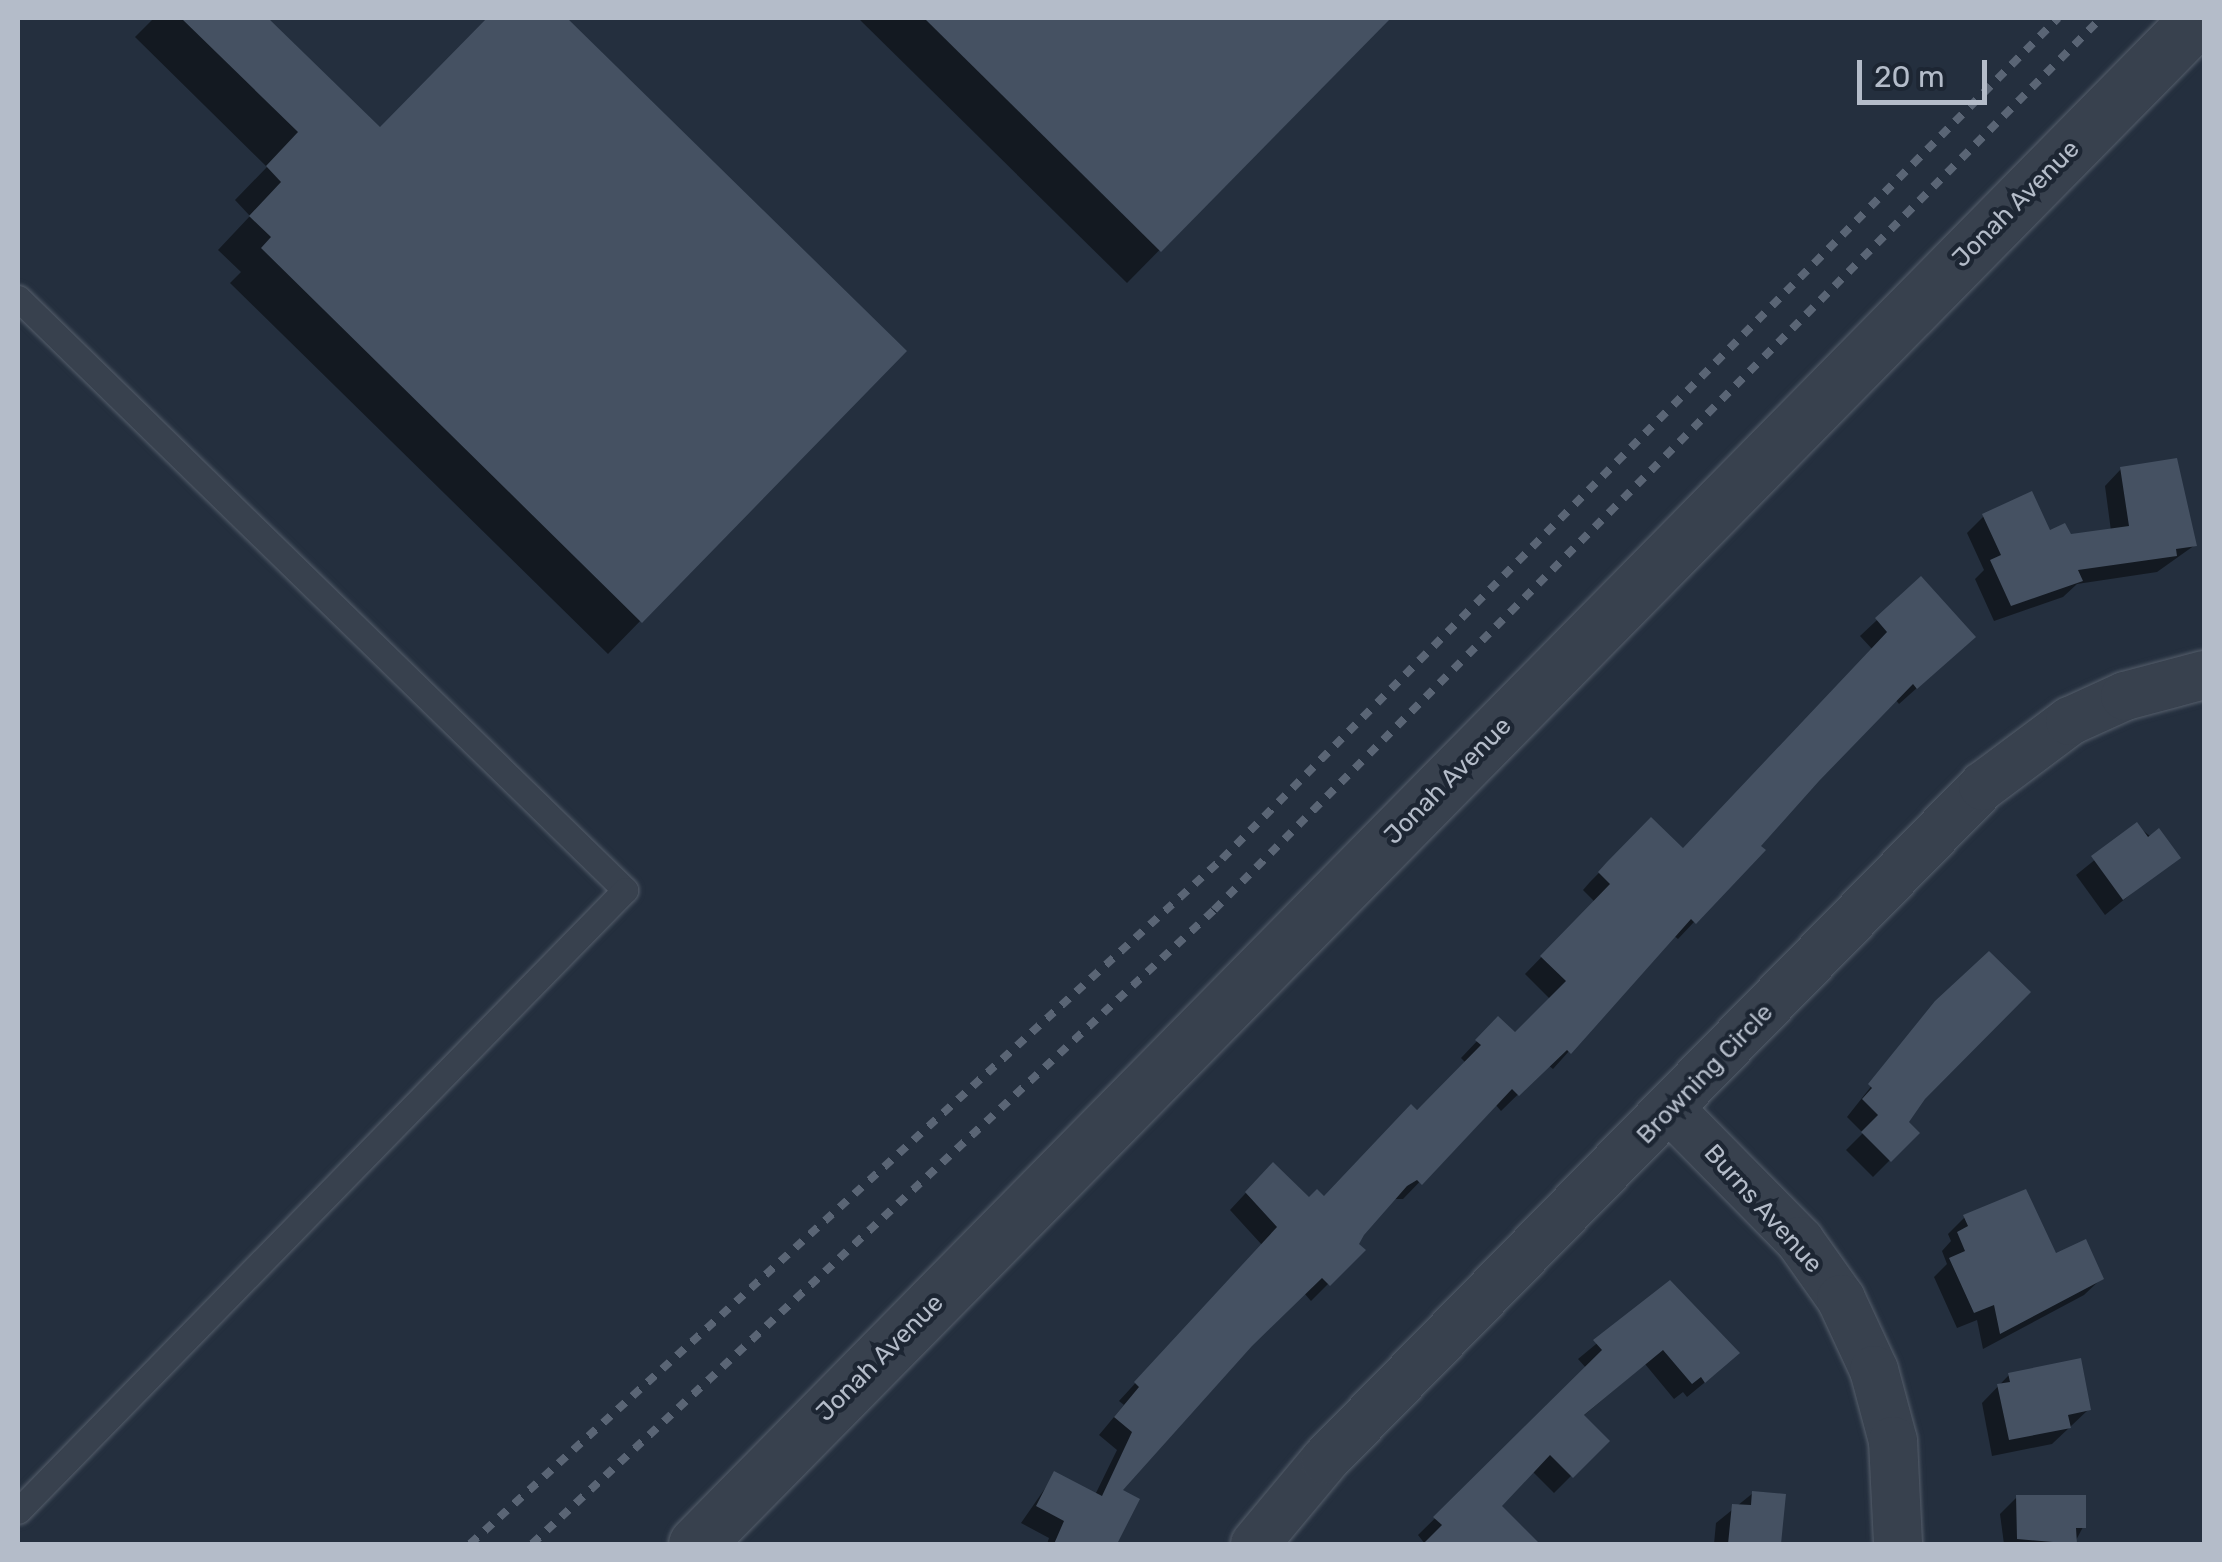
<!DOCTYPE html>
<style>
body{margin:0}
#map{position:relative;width:2222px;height:1562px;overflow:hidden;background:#242f3e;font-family:Rubik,sans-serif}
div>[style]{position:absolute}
.shadow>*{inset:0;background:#0007}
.building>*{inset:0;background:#455162}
.roads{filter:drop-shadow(0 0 2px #565f6c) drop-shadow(0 0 2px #565f6c)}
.service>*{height:25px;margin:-12.5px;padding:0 12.5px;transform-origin:12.5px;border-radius:12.5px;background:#38414e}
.minor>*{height:48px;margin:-24px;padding:0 24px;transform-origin:24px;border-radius:24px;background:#38414e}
.tertiary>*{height:55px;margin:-27.5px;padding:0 27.5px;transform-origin:27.5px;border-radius:27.5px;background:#38414e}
.rail>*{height:8px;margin-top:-4px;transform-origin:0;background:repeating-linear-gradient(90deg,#5a6575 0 10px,transparent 0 20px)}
span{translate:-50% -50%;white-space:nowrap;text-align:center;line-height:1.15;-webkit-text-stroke:9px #1d2633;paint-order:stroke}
.street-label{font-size:25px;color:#b4bcc9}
.frame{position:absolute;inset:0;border:20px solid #b4bcc9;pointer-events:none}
.scale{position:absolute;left:1857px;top:60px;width:130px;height:45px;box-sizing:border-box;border:5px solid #b4bcc9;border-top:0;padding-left:12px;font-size:30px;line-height:35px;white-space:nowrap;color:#b4bcc9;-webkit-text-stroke:8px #1d2633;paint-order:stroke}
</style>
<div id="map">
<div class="shadow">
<i style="clip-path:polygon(154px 18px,265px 18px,379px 130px,490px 18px,564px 18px,903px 351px,608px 654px,230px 283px,241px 272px,218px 250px,250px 216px,235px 200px,267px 167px,135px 37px)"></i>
<i style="clip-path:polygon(858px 18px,1388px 18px,1127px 283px)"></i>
<i style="clip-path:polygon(2121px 469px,2195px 545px,2157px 572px,2077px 584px,2063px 597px,1994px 621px,1975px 579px,1984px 570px,1967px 533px,1984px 516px,2069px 537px,2111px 531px,2105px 486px)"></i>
<i style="clip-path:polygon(1877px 620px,1956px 653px,1899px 704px,1895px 699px,1817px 780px,1694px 922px,1678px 939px,1673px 935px,1553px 1069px,1548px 1065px,1501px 1111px,1495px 1104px,1403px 1199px,1392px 1199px,1356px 1244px,1362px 1250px,1311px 1301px,1304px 1293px,1247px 1348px,1119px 1491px,1137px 1500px,1114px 1544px,1047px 1544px,1049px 1538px,1021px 1523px,1055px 1474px,1095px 1495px,1117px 1450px,1099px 1435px,1124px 1405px,1119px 1401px,1262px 1245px,1230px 1210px,1256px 1182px,1309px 1201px,1324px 1199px,1466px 1063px,1461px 1058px,1498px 1019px,1515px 1036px,1551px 1000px,1525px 974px,1595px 902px,1583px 890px,1590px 882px,1651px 820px,1683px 852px,1873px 650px,1860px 636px)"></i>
<i style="clip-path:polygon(2137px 826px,2177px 857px,2105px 915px,2076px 875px)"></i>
<i style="clip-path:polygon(1937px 1003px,1923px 1097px,1905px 1122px,1917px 1133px,1873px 1177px,1846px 1150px,1863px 1133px,1847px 1117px)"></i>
<i style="clip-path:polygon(1965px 1217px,2054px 1257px,2101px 1279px,2084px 1295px,1983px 1349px,1977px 1320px,1957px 1328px,1934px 1277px,1947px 1264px,1942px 1251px,1951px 1241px,1948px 1234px)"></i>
<i style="clip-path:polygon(1670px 1283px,1720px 1370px,1687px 1397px,1683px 1392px,1674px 1399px,1645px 1364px,1582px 1417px,1606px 1441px,1554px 1493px,1532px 1471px,1498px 1506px,1536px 1544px,1425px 1544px,1418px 1535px,1587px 1369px,1578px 1359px)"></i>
<i style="clip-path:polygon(2009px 1375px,2088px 1410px,2052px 1444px,1992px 1456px,1982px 1403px)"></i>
<i style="clip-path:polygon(1753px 1493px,1783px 1496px,1779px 1544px,1714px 1544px,1716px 1523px)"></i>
<i style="clip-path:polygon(2017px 1497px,2083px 1527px,2074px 1544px,2004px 1544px,2000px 1514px)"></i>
</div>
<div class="building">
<i style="clip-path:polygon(181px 18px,268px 18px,380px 127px,487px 18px,567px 18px,907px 351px,642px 623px,261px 248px,271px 237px,249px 216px,281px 182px,266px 166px,298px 132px)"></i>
<i style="clip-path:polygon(924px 18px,1391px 18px,1161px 252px)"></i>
<i style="clip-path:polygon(2177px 458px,2197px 546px,2176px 549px,2177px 556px,2078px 570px,2083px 581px,2011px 606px,1990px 560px,2001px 555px,1982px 514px,2032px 491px,2050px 530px,2065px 523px,2071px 534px,2129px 526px,2120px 467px)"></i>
<i style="clip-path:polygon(1921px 576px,1976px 637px,1917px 689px,1913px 684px,1819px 781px,1761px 846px,1766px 850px,1696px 924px,1691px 919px,1571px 1054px,1567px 1050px,1519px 1096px,1512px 1089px,1422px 1185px,1417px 1180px,1407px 1186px,1364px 1235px,1359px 1244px,1366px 1250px,1330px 1286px,1322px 1278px,1252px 1346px,1123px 1490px,1140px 1499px,1117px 1544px,1054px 1544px,1064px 1521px,1036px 1506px,1054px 1471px,1102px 1496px,1132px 1432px,1114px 1417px,1139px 1387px,1134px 1382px,1277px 1227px,1245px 1192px,1273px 1162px,1309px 1197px,1317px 1189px,1324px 1196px,1411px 1104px,1417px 1110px,1481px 1045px,1475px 1040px,1498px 1016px,1515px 1032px,1566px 981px,1540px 956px,1610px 884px,1598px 872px,1607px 862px,1651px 817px,1683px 848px,1887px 632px,1875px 618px)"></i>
<i style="clip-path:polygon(2137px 822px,2148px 837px,2159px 828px,2181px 858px,2123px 900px,2091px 856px)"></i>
<i style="clip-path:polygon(1989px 951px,2031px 992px,1925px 1099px,1909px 1122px,1920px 1133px,1891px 1162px,1861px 1132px,1878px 1115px,1862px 1099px,1872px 1088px,1868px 1084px,1935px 1001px)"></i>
<i style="clip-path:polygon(2026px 1189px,2056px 1253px,2086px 1239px,2104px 1279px,2000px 1334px,1994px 1305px,1974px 1313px,1949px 1258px,1965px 1251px,1957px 1232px,1968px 1226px,1963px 1215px)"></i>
<i style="clip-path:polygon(1670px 1280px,1740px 1353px,1705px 1383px,1701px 1377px,1692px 1384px,1663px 1350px,1584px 1415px,1610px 1441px,1573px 1478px,1550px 1455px,1502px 1506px,1540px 1544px,1423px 1544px,1442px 1525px,1433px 1517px,1602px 1350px,1593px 1340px)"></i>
<i style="clip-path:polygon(2081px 1358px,2091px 1410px,2068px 1415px,2071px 1428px,2009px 1440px,1997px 1384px,2010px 1382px,2008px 1373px)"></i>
<i style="clip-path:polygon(1752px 1491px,1786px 1494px,1781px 1544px,1728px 1544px,1732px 1504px,1751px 1505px)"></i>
<i style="clip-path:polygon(2016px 1495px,2086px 1495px,2086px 1528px,2076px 1528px,2077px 1544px,2017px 1539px)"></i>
</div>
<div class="roads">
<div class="service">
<i style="left:18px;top:298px;width:848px;rotate:44.28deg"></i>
<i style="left:625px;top:890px;width:868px;rotate:134.35deg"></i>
</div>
<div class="minor">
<i style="left:1671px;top:1110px;width:184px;rotate:45.4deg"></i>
<i style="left:1800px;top:1241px;width:71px;rotate:54.7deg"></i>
<i style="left:1841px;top:1299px;width:78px;rotate:65.1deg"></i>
<i style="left:1874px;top:1370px;width:73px;rotate:75deg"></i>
<i style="left:1893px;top:1441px;width:103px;rotate:87.2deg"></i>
<i style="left:1255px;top:1544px;width:109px;rotate:-50.2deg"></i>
<i style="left:1325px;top:1460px;width:942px;rotate:-45.69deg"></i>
<i style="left:1983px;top:786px;width:109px;rotate:-36.8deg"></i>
<i style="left:2070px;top:721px;width:60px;rotate:-24.4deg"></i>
<i style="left:2125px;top:696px;width:82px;rotate:-14.9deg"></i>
</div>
<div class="tertiary">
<i style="left:696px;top:1544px;width:2142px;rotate:-45.44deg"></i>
</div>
</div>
<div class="rail">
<i style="left:470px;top:1544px;width:1017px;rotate:-42.33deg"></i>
<i style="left:1222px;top:859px;width:1186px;rotate:-45.17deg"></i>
<i style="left:532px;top:1544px;width:931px;rotate:-42.91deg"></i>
<i style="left:1214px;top:910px;width:1258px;rotate:-45.16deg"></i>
</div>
<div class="street-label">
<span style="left:2016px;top:204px;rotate:-45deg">Jonah Avenue</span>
<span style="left:1448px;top:781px;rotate:-45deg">Jonah Avenue</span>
<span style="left:1705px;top:1074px;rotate:-46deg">Browning Circle</span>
<span style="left:1763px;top:1209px;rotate:48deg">Burns Avenue</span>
<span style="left:880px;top:1358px;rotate:-45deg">Jonah Avenue</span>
</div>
<div class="frame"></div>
<div class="scale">20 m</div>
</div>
